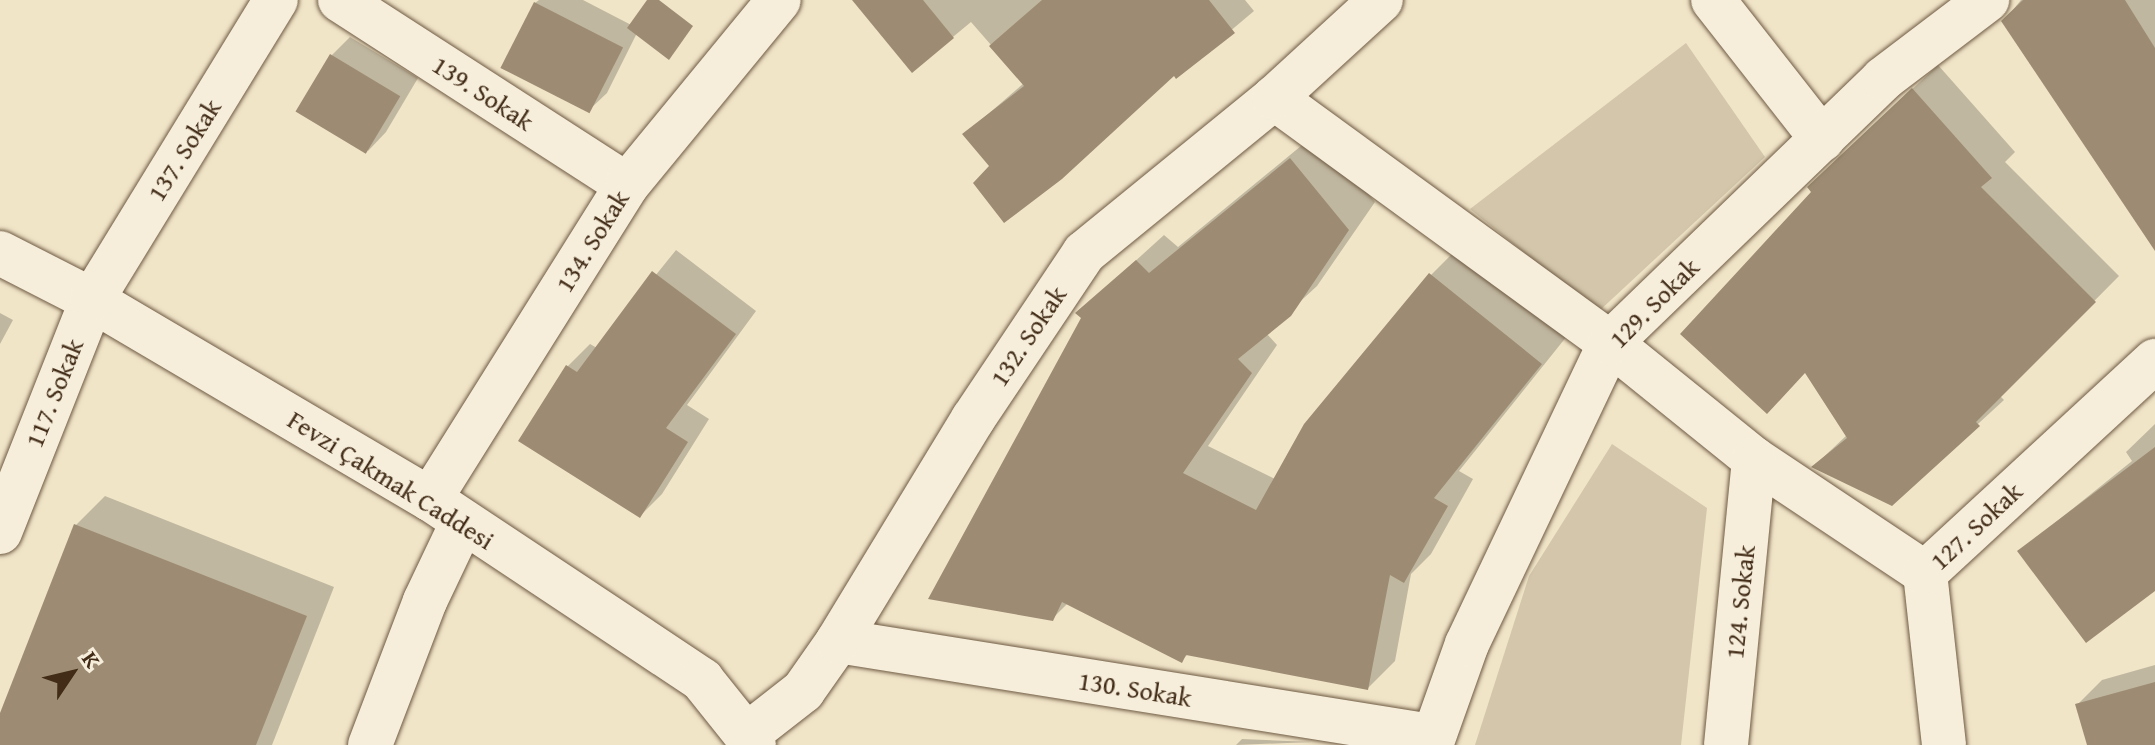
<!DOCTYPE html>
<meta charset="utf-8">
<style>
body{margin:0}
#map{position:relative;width:2155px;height:745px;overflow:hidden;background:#f1e5c8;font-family:"Gentium Book Plus",serif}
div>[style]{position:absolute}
.green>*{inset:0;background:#d3c6aa}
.shadow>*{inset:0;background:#0003}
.building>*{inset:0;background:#9d8c73;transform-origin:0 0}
.roads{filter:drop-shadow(0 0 2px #6e5a43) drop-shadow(0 0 2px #6e5a43)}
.minor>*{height:44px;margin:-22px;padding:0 22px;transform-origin:22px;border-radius:22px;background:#f6eedb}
span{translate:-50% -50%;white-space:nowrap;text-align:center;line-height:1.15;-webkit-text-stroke:8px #f6eedb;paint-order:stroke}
.street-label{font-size:26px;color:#422c17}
.north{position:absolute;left:32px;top:633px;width:80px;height:80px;-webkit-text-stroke:6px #f6eedb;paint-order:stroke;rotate:55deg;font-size:22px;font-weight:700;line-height:32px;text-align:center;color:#422c17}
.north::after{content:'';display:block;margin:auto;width:28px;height:36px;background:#422c17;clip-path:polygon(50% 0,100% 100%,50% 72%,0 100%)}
</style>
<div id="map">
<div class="green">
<i style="clip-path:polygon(1686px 43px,1765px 157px,1598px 312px,1470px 209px)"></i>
<i style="clip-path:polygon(1612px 444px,1707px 508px,1681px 745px,1475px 745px,1529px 576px)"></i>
</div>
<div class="shadow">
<i style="clip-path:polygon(539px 0,583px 0,639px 29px,607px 93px,588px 111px,535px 3px)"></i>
<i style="clip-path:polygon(855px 0,1245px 0,1254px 11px,1177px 76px,1174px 73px,991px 166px,965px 134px,1024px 83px,971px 22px,913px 70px)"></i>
<i style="clip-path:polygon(2021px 0,2155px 0,2155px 248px,2004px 21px)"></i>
<i style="clip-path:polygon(350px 37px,418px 78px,386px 132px,368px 151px,332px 55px)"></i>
<i style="clip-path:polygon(1938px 65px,2015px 152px,2005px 162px,2119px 276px,2000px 396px,2004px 400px,1892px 503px,1814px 466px,1847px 435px,1814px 192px,1834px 163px)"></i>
<i style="clip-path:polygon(1318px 132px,1375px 202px,1317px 286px,1266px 333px,1277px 345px,1208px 446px,1275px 479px,1431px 275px,1458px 248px,1567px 336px,1459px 471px,1473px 479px,1431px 554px,1411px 574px,1395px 661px,1368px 688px,1188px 654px,1181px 661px,1068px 603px,1052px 619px,1083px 317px,1078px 313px,1164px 235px,1178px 247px)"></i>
<i style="clip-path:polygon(676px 250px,756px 311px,687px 405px,709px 419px,662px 494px,640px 516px,521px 440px,568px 366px,590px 344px,597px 348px)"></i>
<i style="clip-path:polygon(0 313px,13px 320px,0 344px)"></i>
<i style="clip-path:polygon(2155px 424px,2155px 588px,2020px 551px,2132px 461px,2126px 452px)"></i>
<i style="clip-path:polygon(105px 496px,334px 587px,272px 745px,0 745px,0 719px,76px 525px)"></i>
<i style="clip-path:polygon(2155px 665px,2155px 745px,2089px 745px,2077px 705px,2102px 680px)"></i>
<i style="clip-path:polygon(1242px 739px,1312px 742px,1236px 745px)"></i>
</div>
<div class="building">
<i style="clip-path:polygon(647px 0,659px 0,693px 26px,669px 60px,627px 28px)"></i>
<i style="clip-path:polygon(852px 0,923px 0,954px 38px,912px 73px)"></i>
<i style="clip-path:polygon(1042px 0,1209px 0,1235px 33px,1176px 79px,1174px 76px,1062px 179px,1004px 223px,973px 183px,989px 166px,962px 134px,1024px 86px,989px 46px)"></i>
<i style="clip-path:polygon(2023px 0,2125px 0,2155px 48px,2155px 251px,2001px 21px)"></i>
<i style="left:534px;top:2px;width:100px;height:74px;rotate:27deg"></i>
<i style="left:330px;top:54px;width:82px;height:67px;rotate:31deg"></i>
<i style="clip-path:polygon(1912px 88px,1992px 178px,1981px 187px,2096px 302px,1976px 422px,1980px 426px,1892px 506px,1811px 467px,1847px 438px,1805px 373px,1767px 414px,1680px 334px,1811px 192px,1807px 187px)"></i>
<i style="clip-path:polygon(1290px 158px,1349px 230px,1291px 316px,1238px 359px,1252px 373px,1183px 473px,1256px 510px,1304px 424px,1429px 273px,1542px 364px,1434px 498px,1448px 506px,1404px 583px,1390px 575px,1368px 690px,1186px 655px,1182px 663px,1062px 602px,1053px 621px,928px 599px,1081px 318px,1075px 313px,1136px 260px,1149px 273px)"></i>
<i style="clip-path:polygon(652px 271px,736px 334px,666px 428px,688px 442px,640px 518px,518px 441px,566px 365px,577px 372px)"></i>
<i style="clip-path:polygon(2155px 447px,2155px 591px,2086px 643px,2017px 551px)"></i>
<i style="clip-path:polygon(74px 524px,307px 616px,256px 745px,0 745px,0 713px)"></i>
<i style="clip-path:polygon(2155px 682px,2155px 745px,2087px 745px,2075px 704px)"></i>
</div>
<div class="roads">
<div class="minor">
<i style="left:340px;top:0;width:341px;rotate:32.8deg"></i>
<i style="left:1713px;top:0;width:177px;rotate:51.9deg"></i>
<i style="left:1274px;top:98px;width:416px;rotate:36.1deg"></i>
<i style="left:1610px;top:343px;width:185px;rotate:38.9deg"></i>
<i style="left:1754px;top:459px;width:206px;rotate:33.7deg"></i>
<i style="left:0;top:253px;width:103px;rotate:27.1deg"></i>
<i style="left:92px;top:300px;width:392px;rotate:30.5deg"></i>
<i style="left:430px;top:499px;width:327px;rotate:33.6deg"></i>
<i style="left:702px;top:680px;width:83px;rotate:51.3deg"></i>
<i style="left:430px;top:499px;width:371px;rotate:-57.9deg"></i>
<i style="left:627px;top:185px;width:239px;rotate:-50.6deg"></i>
<i style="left:0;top:532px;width:250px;rotate:-68.4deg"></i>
<i style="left:92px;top:300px;width:352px;rotate:-58.5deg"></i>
<i style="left:838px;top:641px;width:602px;rotate:9.09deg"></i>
<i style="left:748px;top:734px;width:70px;rotate:-38deg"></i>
<i style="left:803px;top:691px;width:61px;rotate:-55deg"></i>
<i style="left:838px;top:641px;width:260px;rotate:-58.7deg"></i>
<i style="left:973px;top:419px;width:200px;rotate:-56.2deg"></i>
<i style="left:1084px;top:253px;width:245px;rotate:-39.2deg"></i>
<i style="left:1274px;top:98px;width:145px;rotate:-42.5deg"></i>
<i style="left:370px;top:745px;width:154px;rotate:-69.1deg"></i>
<i style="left:425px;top:601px;width:86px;rotate:-64.6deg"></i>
<i style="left:1431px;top:745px;width:107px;rotate:-70.4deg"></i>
<i style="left:1467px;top:644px;width:333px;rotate:-64.6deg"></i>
<i style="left:1610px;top:343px;width:380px;rotate:-44deg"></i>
<i style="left:1883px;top:79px;width:131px;rotate:-37.2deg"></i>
<i style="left:1726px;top:745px;width:287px;rotate:-84.4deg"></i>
<i style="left:1944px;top:745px;width:173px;rotate:-96.3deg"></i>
<i style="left:1925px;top:573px;width:313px;rotate:-42.7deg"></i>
</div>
</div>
<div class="street-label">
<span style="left:483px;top:93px;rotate:33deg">139. Sokak</span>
<span style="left:184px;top:150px;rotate:-58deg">137. Sokak</span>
<span style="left:592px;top:241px;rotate:-58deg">134. Sokak</span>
<span style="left:1654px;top:303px;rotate:-45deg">129. Sokak</span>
<span style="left:1028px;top:336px;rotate:-56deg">132. Sokak</span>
<span style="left:54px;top:393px;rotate:-68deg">117. Sokak</span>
<span style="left:391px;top:480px;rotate:32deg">Fevzi Çakmak Caddesi</span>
<span style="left:1976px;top:526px;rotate:-43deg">127. Sokak</span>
<span style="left:1740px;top:602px;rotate:-84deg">124. Sokak</span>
<span style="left:1135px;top:689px;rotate:9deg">130. Sokak</span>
</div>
<div class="north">K</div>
</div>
